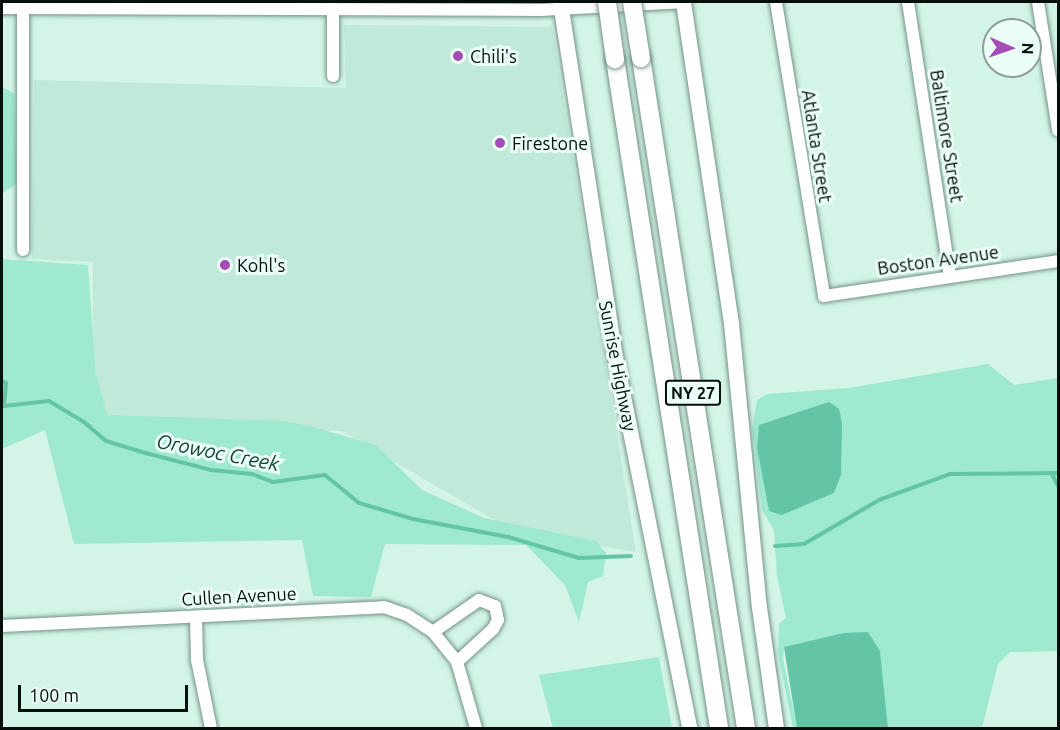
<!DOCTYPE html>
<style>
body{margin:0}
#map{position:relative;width:1060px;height:730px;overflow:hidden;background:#d3f4e7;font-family:Ubuntu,sans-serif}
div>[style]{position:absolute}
.built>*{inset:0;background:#c0e9da}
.green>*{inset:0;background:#9ee9cf}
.water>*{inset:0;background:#63c5a6}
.stream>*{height:4px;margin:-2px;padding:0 2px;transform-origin:2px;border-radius:2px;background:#63c5a6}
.roads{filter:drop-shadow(0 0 2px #759388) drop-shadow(0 0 2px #759388)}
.minor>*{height:12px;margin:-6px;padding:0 6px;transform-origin:6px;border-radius:6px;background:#fff}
.major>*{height:15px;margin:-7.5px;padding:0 7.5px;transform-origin:7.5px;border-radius:7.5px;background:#fff}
.highway>*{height:18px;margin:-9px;padding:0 9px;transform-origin:9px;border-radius:9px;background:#fff}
.bridges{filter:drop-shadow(0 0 2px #759388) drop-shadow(0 0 2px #759388)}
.highway-bridge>*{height:18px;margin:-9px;padding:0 9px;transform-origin:9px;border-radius:9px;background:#fff}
.dots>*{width:16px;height:16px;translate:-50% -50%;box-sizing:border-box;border:3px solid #eafdf6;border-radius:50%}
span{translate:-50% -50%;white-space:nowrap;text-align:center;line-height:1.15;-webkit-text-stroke:6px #eafdf6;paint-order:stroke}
.shield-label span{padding:2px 4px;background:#eafdf6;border:2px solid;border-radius:4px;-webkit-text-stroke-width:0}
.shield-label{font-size:16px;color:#050f0c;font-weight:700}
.poi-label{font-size:18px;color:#050f0c}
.left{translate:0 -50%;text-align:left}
.street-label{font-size:18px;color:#050f0c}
.water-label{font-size:20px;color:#133f33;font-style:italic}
.frame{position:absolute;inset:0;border:3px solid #050f0c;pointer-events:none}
.north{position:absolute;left:982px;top:18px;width:60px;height:60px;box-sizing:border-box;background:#eafdf6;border:2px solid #8e9e98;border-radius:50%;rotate:92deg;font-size:16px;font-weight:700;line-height:24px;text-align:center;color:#050f0c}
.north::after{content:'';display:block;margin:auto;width:21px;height:27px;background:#a54cb7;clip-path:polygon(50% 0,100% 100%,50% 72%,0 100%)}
.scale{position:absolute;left:18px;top:685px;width:170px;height:27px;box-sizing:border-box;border:3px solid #050f0c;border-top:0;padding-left:8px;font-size:18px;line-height:21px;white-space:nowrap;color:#050f0c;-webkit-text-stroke:4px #eafdf6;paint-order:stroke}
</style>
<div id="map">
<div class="built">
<i style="clip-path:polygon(344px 25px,552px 27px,636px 552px,515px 532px,342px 431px,92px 426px,93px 262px,32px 259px,34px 80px,346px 88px)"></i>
</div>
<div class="green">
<i style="clip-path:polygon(2px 87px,14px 93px,17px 183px,2px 194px)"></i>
<i style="clip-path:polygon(2px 259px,88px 265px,95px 369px,107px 415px,284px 421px,310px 426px,376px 445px,422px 490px,484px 518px,596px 541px,606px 553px,603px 576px,588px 582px,579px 622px,565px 585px,526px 545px,385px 544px,371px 597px,313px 596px,302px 540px,74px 544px,45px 430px,2px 449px)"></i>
<i style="clip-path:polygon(evenodd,988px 364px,1014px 385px,1058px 378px,1058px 651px,1010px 652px,998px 664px,982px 728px,888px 728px,880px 651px,784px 647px,783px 659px,797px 728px,793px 728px,778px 654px,779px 624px,786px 618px,777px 576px,774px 530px,762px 510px,752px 429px,757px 400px,767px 394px,849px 388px,988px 364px,839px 409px,841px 475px,834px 493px,805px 505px,769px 511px,757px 448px,760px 425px,839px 409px)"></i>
<i style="clip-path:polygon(659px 657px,672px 728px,553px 728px,539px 675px)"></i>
</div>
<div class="water">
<i style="clip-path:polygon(829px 402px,839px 409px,842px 423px,841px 475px,834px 493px,782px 515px,769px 511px,757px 448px,759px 425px)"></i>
<i style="clip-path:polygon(868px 632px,880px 651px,888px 728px,797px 728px,784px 647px,844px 633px)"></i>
</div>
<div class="stream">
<i style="left:2px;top:381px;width:4px;rotate:27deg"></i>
<i style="left:6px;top:383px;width:23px;rotate:95deg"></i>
<i style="left:4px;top:406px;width:45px;rotate:-6.3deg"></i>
<i style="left:49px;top:401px;width:41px;rotate:31deg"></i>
<i style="left:84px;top:422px;width:29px;rotate:41deg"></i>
<i style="left:106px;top:441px;width:34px;rotate:17deg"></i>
<i style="left:138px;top:451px;width:75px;rotate:14.6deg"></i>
<i style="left:211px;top:470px;width:41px;rotate:5.6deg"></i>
<i style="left:252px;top:474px;width:22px;rotate:21deg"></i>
<i style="left:273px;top:482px;width:52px;rotate:-7.7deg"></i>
<i style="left:325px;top:475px;width:44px;rotate:39.5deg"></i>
<i style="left:359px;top:503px;width:56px;rotate:16.5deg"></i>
<i style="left:413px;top:519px;width:97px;rotate:10.7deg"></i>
<i style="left:508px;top:537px;width:74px;rotate:16.5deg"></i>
<i style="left:579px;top:558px;width:52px;rotate:-2.2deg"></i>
<i style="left:1052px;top:474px;width:13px;rotate:63deg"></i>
<i style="left:775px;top:546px;width:29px;rotate:-4deg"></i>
<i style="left:804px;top:544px;width:87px;rotate:-30.4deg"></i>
<i style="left:879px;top:500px;width:76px;rotate:-20.1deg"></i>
<i style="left:950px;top:474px;width:108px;rotate:-0.5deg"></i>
</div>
<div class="roads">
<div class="minor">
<i style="left:776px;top:2px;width:298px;rotate:80.7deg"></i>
<i style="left:824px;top:296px;width:237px;rotate:-8.5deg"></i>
<i style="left:908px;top:2px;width:277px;rotate:81.3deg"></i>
<i style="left:1038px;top:2px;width:130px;rotate:81.1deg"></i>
<i style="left:2px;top:8px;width:538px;rotate:0.21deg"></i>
<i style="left:540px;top:10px;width:145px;rotate:-3.2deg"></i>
<i style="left:333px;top:8px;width:68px;rotate:90deg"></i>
<i style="left:23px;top:250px;width:242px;rotate:-90deg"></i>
<i style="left:196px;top:617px;width:43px;rotate:88.7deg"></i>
<i style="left:197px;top:660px;width:69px;rotate:78.4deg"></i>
<i style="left:2px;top:626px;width:382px;rotate:-2.8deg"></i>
<i style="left:384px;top:607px;width:24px;rotate:19deg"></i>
<i style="left:407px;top:615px;width:31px;rotate:33deg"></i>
<i style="left:433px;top:632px;width:38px;rotate:51deg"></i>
<i style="left:457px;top:662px;width:69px;rotate:73.9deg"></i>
<i style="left:433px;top:632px;width:56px;rotate:-34.8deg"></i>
<i style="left:479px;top:600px;width:17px;rotate:21deg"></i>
<i style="left:495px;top:606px;width:14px;rotate:78deg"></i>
<i style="left:498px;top:620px;width:10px;rotate:119deg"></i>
<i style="left:493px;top:629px;width:49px;rotate:137.5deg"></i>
</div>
<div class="major">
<i style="left:560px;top:2px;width:348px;rotate:81.2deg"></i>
<i style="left:613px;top:346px;width:389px;rotate:78.7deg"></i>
<i style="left:683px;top:2px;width:325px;rotate:81.5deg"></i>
<i style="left:731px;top:323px;width:285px;rotate:84.4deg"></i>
<i style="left:759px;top:607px;width:122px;rotate:82deg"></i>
</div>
<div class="highway">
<i style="left:641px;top:58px;width:678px;rotate:81.09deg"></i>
<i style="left:615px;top:59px;width:677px;rotate:81.16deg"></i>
</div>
</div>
<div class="bridges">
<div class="highway-bridge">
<i style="left:607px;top:2px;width:58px;rotate:82deg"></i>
<i style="left:632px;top:2px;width:57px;rotate:80.9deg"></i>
</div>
</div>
<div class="dots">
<i style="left:458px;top:56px;background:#a54cb7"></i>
<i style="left:500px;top:143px;background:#a54cb7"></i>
<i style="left:225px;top:265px;background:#a54cb7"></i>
</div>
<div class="shield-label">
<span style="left:693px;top:393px">NY 27</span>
</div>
<div class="poi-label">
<span class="left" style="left:470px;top:56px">Chili's</span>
<span class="left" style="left:512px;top:143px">Firestone</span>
<span class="left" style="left:237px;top:265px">Kohl's</span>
</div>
<div class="street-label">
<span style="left:947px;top:136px;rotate:81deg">Baltimore Street</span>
<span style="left:817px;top:146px;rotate:81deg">Atlanta Street</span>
<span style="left:938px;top:260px;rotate:-8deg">Boston Avenue</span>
<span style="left:618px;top:366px;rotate:79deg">Sunrise Highway</span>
<span style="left:239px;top:596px;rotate:-3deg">Cullen Avenue</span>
</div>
<div class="water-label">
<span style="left:218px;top:452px;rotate:11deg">Orowoc Creek</span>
</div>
<div class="frame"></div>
<div class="north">N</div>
<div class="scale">100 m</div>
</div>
